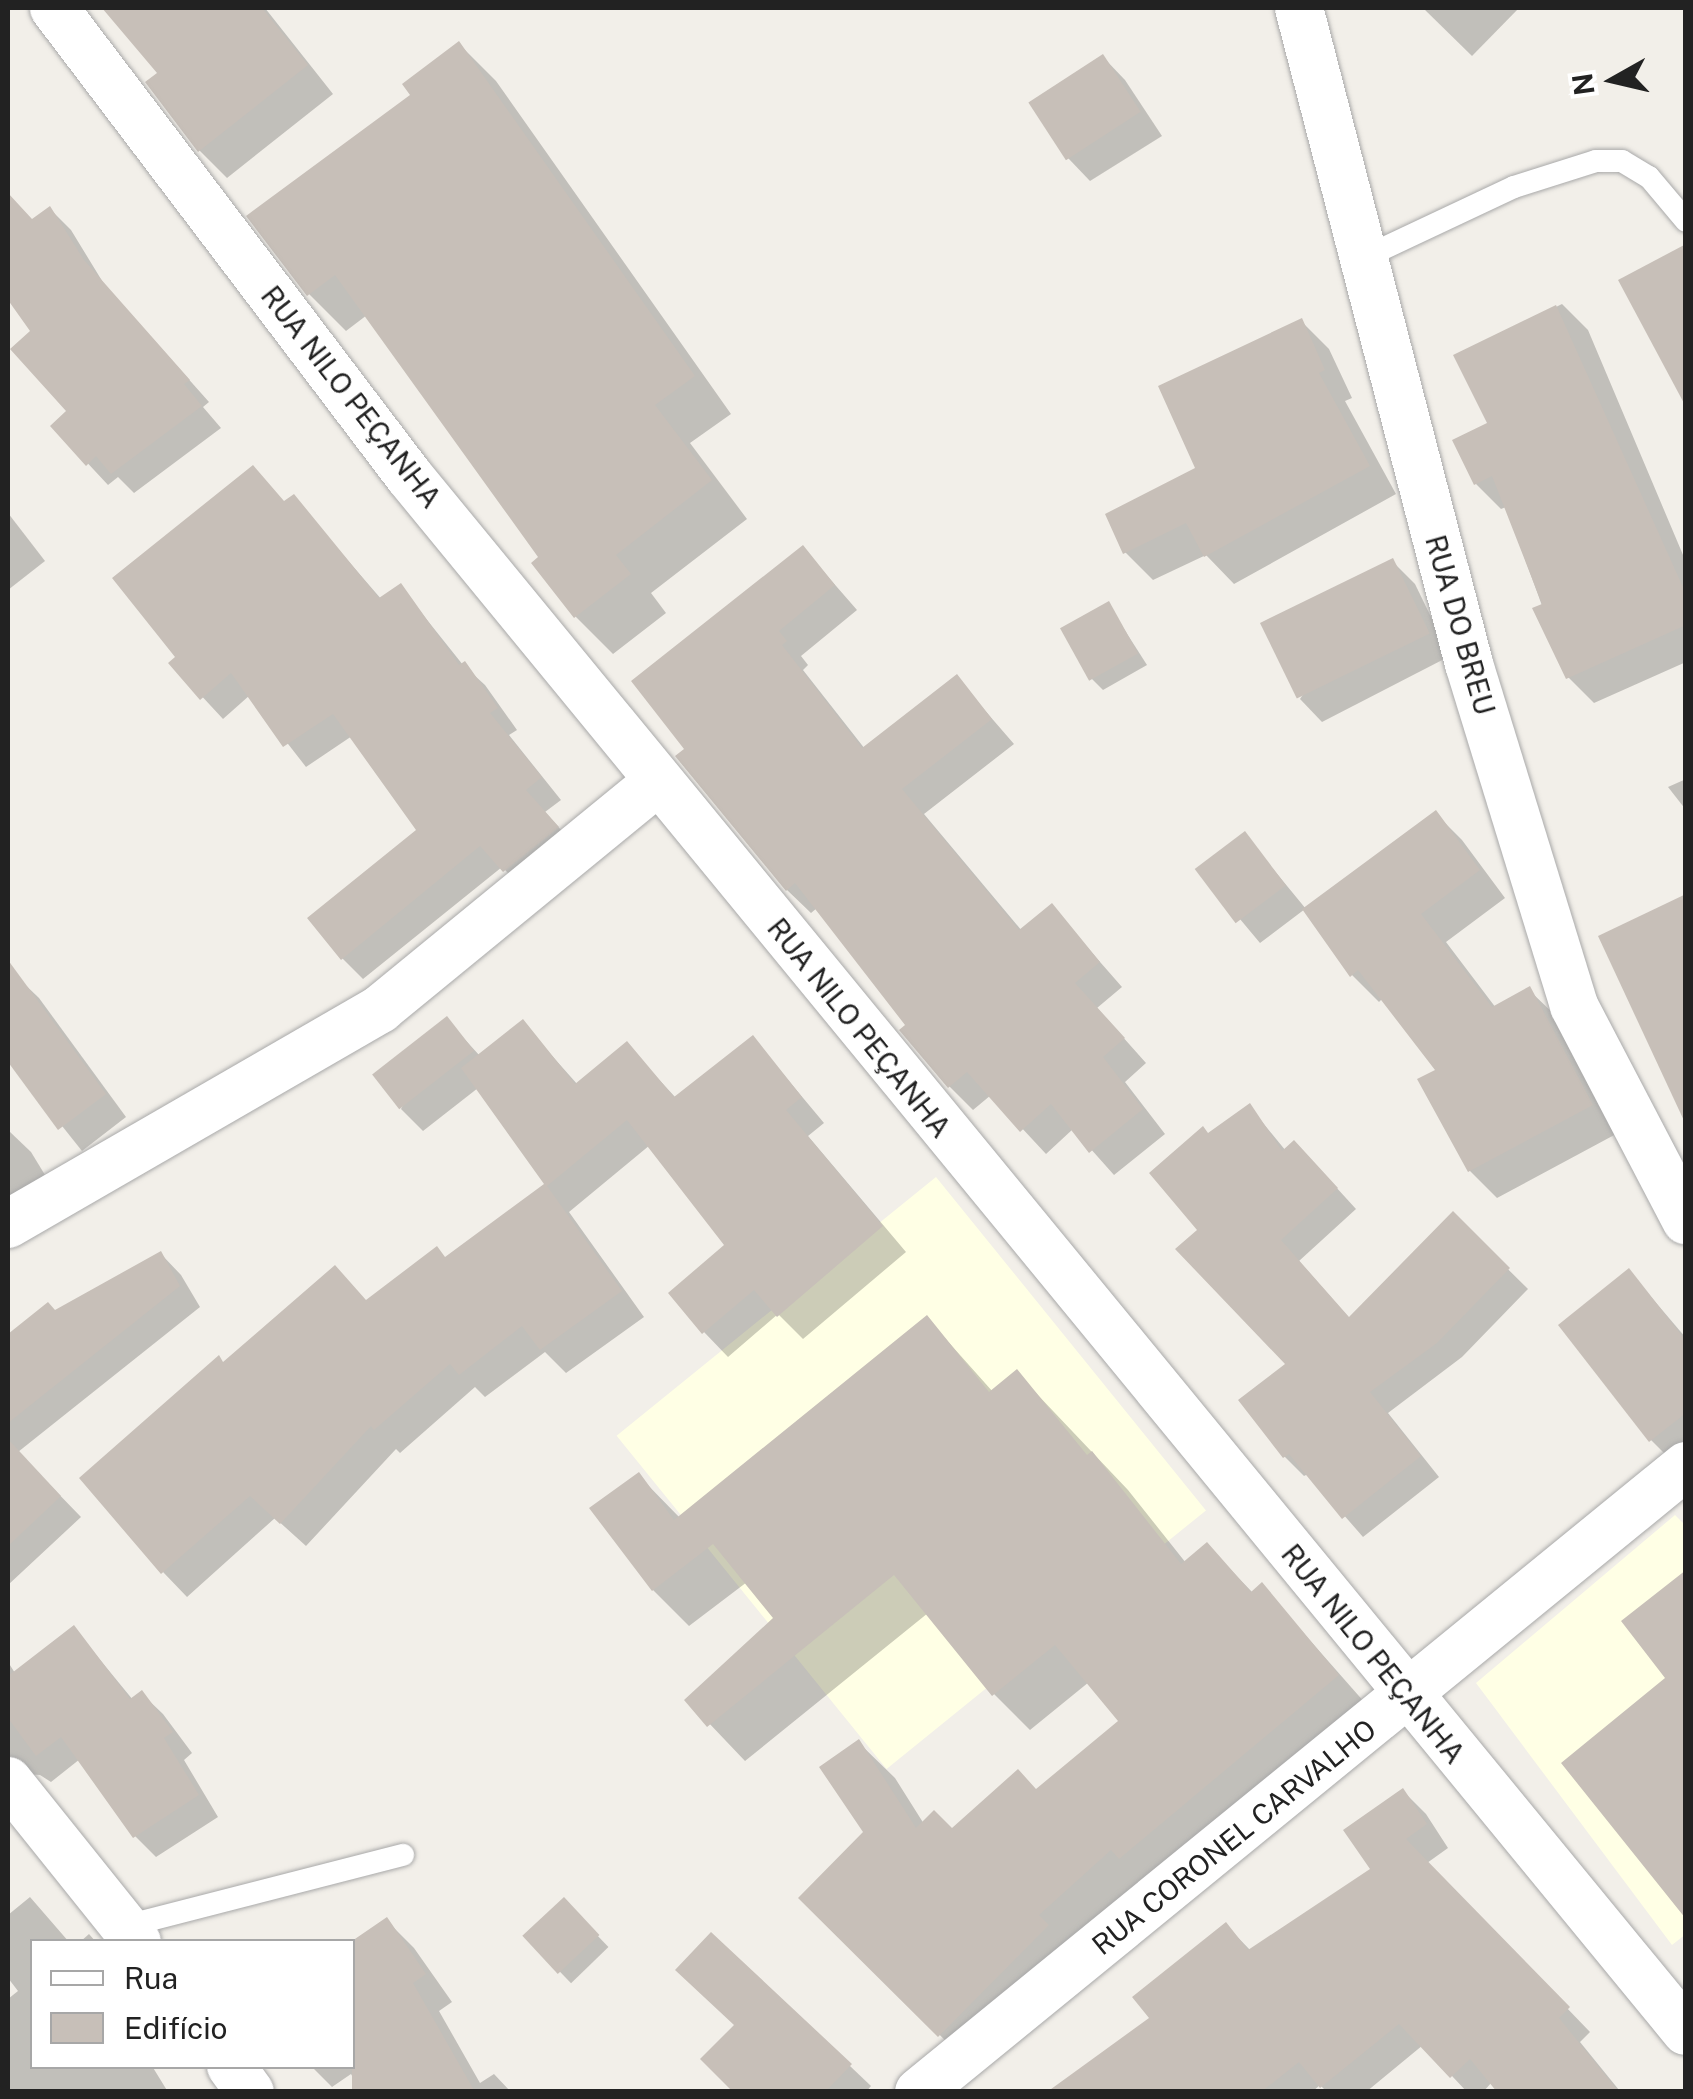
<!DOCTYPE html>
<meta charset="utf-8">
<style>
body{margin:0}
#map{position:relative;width:1693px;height:2099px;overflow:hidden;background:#f2efe9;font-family:"Public Sans",sans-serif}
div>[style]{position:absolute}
.education>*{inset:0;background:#ffffe5;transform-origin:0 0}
.shadow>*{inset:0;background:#0003;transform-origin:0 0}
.building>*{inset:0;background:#c7bfb8;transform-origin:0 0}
.roads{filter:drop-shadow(0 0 2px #a9a9a9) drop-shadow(0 0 2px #a9a9a9)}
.lane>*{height:22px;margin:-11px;padding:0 11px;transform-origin:11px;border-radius:11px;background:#fff}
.street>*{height:48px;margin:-24px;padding:0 24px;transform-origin:24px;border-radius:24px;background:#fff}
span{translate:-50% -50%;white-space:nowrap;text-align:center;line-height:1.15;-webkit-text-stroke:8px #fff;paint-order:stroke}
.street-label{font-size:28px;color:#222}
.frame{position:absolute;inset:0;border:10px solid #222;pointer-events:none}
.legend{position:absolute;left:30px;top:1939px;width:325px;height:130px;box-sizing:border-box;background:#fff;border:2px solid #a7a7a7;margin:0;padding:12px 18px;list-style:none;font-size:30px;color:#222}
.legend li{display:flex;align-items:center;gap:20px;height:50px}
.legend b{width:50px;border:2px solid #a7a7a7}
.north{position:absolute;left:1563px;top:30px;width:100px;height:100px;-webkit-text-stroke:8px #fff;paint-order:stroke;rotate:262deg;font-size:28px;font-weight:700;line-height:40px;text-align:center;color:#222}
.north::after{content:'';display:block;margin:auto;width:35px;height:45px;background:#222;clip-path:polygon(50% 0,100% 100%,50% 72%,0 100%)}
</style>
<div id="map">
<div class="education">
<i style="left:936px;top:1177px;width:429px;height:411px;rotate:51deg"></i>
<i style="clip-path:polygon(1675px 1515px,1685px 1525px,1686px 1934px,1672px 1945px,1476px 1683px)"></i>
</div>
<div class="shadow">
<i style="clip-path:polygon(106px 8px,265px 8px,333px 94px,227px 178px,200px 151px,148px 83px,160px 73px)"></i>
<i style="clip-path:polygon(1423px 8px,1519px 8px,1472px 56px)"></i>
<i style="clip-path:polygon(459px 44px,496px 81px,731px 414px,690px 443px,747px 519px,651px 593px,666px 613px,613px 654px,576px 617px,542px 557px,367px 315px,346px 331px,309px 294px,413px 96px)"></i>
<i style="clip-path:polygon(1103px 57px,1125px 80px,1162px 136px,1090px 181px,1068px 158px)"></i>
<i style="clip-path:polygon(8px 195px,33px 222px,50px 209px,71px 230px,104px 284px,209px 402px,203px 407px,221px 428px,134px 493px,118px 477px,108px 485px,53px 426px,70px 411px,33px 332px,8px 295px)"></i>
<i style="clip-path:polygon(1562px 304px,1588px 330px,1686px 562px,1686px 662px,1594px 703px,1568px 677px,1506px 507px,1501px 509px,1476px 484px,1491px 424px,1457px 356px)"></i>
<i style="clip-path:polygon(1301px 321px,1329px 349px,1352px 398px,1345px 401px,1396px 494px,1234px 584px,1206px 555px,1153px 580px,1125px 552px,1198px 470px)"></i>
<i style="clip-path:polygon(293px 497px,382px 600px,400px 586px,463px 665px,485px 685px,517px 730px,509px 735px,561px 800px,545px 812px,578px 849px,526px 891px,502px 867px,363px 979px,342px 958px,420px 830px,352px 736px,306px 767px,250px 695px,223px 719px,171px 663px)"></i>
<i style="clip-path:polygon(8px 513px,45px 561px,8px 590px)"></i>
<i style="clip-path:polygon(803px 548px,857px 610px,801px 656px,808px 665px,803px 670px,865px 749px,956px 677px,1014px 744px,924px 814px,1022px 931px,1051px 906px,1122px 987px,1097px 1008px,1146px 1063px,1125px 1082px,1165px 1134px,1114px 1175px,1073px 1129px,1046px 1154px,991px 1095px,973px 1110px,949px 1086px,909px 1025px,817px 908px,811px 913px,787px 890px,688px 749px)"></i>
<i style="clip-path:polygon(1392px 561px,1415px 584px,1450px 656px,1322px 722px,1300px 699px)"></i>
<i style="clip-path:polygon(1108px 604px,1147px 665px,1103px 690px,1092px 679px)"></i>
<i style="clip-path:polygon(1686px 779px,1686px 810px,1668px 787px)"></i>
<i style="clip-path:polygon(1435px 813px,1462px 840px,1505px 898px,1446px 942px,1496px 1008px,1529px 990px,1556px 1016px,1618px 1133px,1497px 1198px,1470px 1171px,1439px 1070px,1383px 998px,1379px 1002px,1352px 975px,1305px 909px,1260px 943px,1199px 870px,1245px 835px,1306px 909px)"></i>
<i style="clip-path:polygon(16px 976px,39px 998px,126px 1117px,82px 1151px,8px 1058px,8px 982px)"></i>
<i style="clip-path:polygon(447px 1020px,480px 1056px,522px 1022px,578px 1085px,627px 1045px,676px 1098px,753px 1038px,824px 1123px,808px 1136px,906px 1252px,803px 1339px,778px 1314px,728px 1357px,704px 1332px,728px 1246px,650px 1145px,569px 1212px,644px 1317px,566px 1373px,545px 1352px,485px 1397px,475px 1387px,400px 1453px,396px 1449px,306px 1546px,275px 1518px,187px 1597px,163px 1572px,225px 1364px,367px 1302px,446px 1259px,547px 1185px,478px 1088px,423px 1131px,401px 1109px)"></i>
<i style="clip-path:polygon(1250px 1107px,1286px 1151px,1314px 1163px,1356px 1209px,1299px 1261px,1350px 1319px,1453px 1215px,1528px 1289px,1462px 1357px,1388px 1413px,1439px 1477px,1363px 1537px,1308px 1474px,1304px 1476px,1284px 1456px,1289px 1364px,1200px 1230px,1209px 1136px)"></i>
<i style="clip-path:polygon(8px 1130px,31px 1152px,56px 1193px,8px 1228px)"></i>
<i style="clip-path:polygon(161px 1254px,181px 1275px,200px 1307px,18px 1452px,81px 1517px,8px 1585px,8px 1337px,48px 1305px,56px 1313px)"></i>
<i style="clip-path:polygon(1629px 1271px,1686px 1338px,1686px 1453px,1673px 1462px,1651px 1440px)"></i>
<i style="clip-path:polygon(927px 1318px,993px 1392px,1017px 1373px,1128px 1490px,1186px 1563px,1207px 1545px,1253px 1593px,1262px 1586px,1373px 1712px,976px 2071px,802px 1898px,866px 1832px,859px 1743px,895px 1778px,924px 1824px,952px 1831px,1037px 1792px,1122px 1721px,1089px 1682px,1030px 1730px,994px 1694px,928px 1613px,745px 1761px,687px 1700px,776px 1618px,747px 1582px,689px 1626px,653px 1590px,638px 1475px,680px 1518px)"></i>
<i style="clip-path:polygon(74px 1628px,133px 1700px,142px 1694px,163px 1714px,192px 1753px,184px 1760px,218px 1817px,156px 1857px,135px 1836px,80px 1759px,51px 1782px,40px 1775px,25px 1774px,8px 1788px,8px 1662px,15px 1673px)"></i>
<i style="clip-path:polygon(1403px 1791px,1426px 1814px,1448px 1848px,1427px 1863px,1590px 2032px,1580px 2042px,1619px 2090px,1492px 2082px,1483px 2092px,1467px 2092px,1423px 2045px,1366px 2092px,1327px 2092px,1320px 2085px,1312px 2092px,1070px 2092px,1153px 2019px,1226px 1925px,1251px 1951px,1373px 1869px)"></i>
<i style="clip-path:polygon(30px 1897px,69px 1942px,32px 1942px,32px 2066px,152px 2066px,168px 2092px,8px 2092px,8px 1999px,18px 1991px,8px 1978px,8px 1915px)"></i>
<i style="left:564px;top:1901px;width:64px;height:52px;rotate:46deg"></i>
<i style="clip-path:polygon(386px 1920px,414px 1948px,452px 2002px,439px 2011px,480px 2083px,494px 2074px,511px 2092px,361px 2092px,351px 2074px,332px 2087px,311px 2066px,352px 2066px)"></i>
<i style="clip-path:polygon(89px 1934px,96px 1942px,80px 1942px)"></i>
<i style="clip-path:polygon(737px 2025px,850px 2066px,871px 2086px,866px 2092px,732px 2092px)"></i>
</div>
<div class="building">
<i style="clip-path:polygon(102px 8px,262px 8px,308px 65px,198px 152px,145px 82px,157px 73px)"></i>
<i style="clip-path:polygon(459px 41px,695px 376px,655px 405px,712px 480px,616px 555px,631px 574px,574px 618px,531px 563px,538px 557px,335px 275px,307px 296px,246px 216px,410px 95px,402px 84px)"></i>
<i style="left:1103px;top:54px;width:69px;height:89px;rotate:57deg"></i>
<i style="clip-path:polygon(8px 193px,32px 219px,50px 206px,84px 260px,190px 380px,184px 384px,202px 406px,111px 474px,96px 456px,86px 466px,50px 426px,66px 411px,10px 349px,30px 331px,8px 300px)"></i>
<i style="clip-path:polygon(1686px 244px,1686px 407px,1618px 280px)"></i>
<i style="clip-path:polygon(1556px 305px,1686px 594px,1686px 625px,1566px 679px,1532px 608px,1542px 604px,1492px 476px,1474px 485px,1452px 440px,1487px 423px,1453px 355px)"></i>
<i style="clip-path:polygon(1302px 318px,1325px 370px,1319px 373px,1370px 466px,1204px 557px,1186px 523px,1123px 554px,1105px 514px,1195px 468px,1158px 386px)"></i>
<i style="clip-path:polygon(253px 465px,284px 501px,294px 494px,379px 598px,401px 583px,459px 665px,465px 661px,498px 708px,490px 713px,542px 777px,526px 790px,559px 827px,503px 872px,480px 846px,341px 960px,307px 918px,416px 830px,333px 714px,283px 747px,231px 673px,200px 700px,168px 663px,175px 657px,112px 578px)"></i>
<i style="clip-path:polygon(803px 545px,835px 585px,779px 631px,787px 641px,782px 645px,862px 748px,957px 674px,992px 719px,902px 789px,1019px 930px,1052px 903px,1100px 962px,1075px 983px,1125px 1038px,1103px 1057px,1143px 1109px,1089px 1153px,1051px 1104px,1020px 1132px,967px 1072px,948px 1088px,899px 1030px,905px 1025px,795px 883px,786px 891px,675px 756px,684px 749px,631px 681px)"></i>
<i style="left:1393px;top:558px;width:84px;height:148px;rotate:64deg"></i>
<i style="left:1109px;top:601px;width:60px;height:56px;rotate:61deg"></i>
<i style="clip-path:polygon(1436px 810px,1480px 870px,1421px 914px,1492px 1007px,1530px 986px,1593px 1105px,1468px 1172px,1417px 1079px,1435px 1070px,1358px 970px,1350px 977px,1302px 909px)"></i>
<i style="left:1245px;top:831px;width:68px;height:63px;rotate:53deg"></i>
<i style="clip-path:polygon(1686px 894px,1686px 1125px,1598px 936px)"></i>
<i style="clip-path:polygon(8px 960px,106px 1094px,58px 1130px,8px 1062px)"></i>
<i style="left:447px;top:1016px;width:44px;height:95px;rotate:52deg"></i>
<i style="clip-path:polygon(523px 1019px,575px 1084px,627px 1041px,674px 1097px,753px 1035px,802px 1097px,786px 1110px,883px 1226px,777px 1317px,754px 1290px,702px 1334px,668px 1293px,724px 1245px,627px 1120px,547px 1186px,622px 1291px,540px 1350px,522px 1326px,459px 1375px,450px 1364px,374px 1430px,371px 1426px,280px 1524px,250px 1496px,161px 1574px,79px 1478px,219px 1355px,223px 1362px,335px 1265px,366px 1300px,437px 1246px,445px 1257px,544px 1184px,461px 1068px)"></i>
<i style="clip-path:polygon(1250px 1103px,1282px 1151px,1294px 1140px,1338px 1188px,1281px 1240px,1349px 1317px,1453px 1211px,1510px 1268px,1437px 1343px,1370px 1392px,1421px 1456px,1342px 1519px,1289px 1454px,1283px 1458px,1238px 1400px,1285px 1364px,1175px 1249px,1197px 1230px,1149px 1173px,1203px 1126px,1208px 1133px)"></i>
<i style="clip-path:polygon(161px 1251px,180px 1286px,8px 1423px,8px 1334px,48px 1302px,55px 1310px)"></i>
<i style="clip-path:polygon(1629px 1268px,1686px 1341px,1686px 1413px,1649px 1442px,1558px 1325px)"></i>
<i style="clip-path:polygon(927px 1315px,989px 1392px,1017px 1369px,1087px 1455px,1092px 1451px,1181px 1564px,1207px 1542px,1251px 1592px,1262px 1582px,1339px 1675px,1119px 1859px,1111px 1850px,1039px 1915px,1049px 1925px,938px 2037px,798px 1898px,863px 1832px,819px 1767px,859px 1739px,916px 1828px,934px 1810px,952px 1828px,1018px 1769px,1036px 1789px,1118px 1721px,1055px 1645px,992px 1696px,894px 1575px,707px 1727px,684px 1700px,773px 1618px,713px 1544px,652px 1591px,589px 1508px,639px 1472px,674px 1520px)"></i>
<i style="clip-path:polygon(8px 1439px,61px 1496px,8px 1546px)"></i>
<i style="clip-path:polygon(1686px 1570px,1686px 1919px,1561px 1763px,1665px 1678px,1621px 1621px)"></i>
<i style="clip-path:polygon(74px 1625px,130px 1699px,142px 1690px,173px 1732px,164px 1738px,199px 1795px,133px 1838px,61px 1737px,36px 1756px,8px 1718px,8px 1676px)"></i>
<i style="clip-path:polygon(1403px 1788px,1427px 1824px,1406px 1839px,1570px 2007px,1559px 2018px,1619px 2092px,1497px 2092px,1470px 2059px,1450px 2078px,1399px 2024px,1320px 2088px,1299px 2062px,1261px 2092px,1047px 2092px,1149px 2018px,1132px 1997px,1226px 1922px,1248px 1950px,1370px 1869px,1343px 1830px)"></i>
<i style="left:564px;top:1897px;width:52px;height:57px;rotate:47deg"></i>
<i style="clip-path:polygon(387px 1917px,426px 1974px,413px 1983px,475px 2092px,352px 2092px,352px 1941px)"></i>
<i style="clip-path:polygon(711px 1932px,852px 2064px,825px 2092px,733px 2092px,700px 2059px,734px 2025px,675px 1970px)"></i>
</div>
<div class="roads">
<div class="lane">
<i style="left:1361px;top:259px;width:169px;rotate:-25.2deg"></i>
<i style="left:1514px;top:187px;width:86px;rotate:-17.6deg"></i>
<i style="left:1596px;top:161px;width:26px"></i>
<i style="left:1622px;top:161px;width:31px;rotate:31deg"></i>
<i style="left:1649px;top:177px;width:57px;rotate:49.9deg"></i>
<i style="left:126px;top:1926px;width:286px;rotate:-14.4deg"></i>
</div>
<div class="street">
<i style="left:54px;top:8px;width:587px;rotate:52.82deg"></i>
<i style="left:409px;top:476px;width:2012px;rotate:50.61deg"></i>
<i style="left:1299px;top:8px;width:678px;rotate:75.47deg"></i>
<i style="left:1469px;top:664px;width:358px;rotate:72.9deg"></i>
<i style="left:1574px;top:1006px;width:242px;rotate:62.4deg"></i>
<i style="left:8px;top:1224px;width:430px;rotate:-30deg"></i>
<i style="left:380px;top:1009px;width:358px;rotate:-39.3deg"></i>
<i style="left:8px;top:1781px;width:206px;rotate:51.3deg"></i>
<i style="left:231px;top:2066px;width:32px;rotate:54deg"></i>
<i style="left:919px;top:2092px;width:990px;rotate:-39.22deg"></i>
</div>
</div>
<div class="street-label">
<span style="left:351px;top:397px;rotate:52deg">RUA NILO PEÇANHA</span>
<span style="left:1460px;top:625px;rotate:74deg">RUA DO BREU</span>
<span style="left:859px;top:1028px;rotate:51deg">RUA NILO PEÇANHA</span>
<span style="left:1373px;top:1654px;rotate:51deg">RUA NILO PEÇANHA</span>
<span style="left:1234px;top:1837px;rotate:-39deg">RUA CORONEL CARVALHO</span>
</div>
<div class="frame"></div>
<ul class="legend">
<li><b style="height:12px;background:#fff"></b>Rua</li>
<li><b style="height:28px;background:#c7bfb8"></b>Edifício</li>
</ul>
<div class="north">N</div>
</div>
